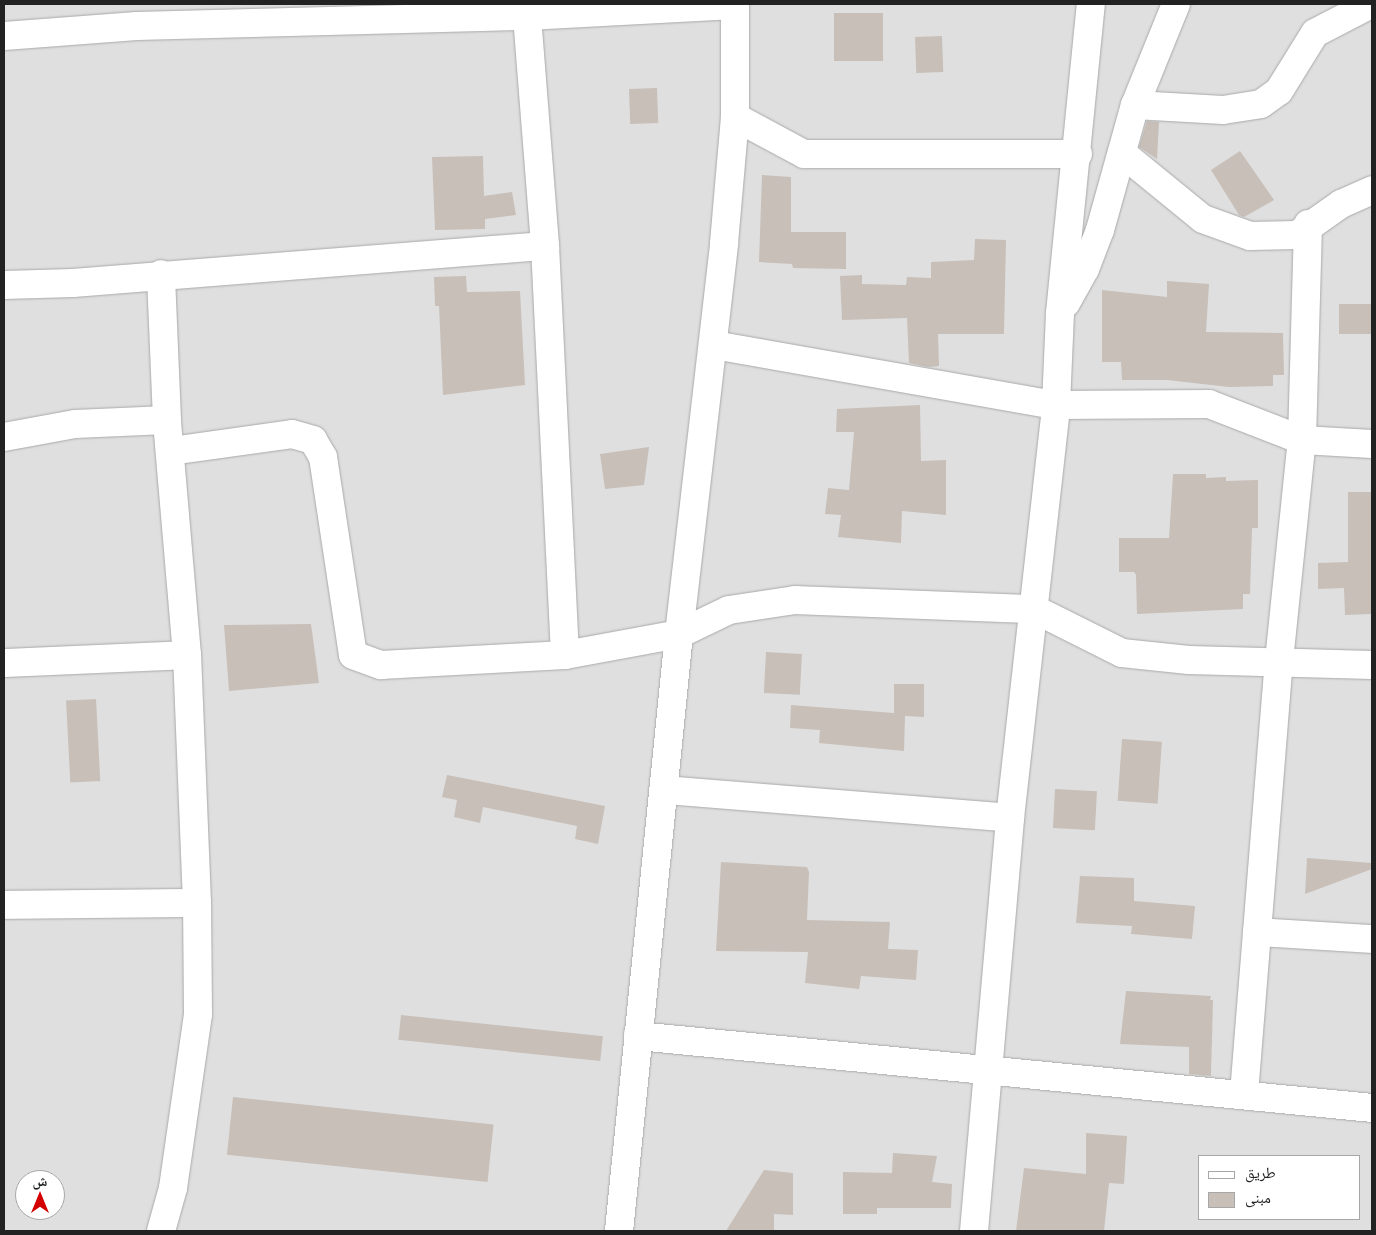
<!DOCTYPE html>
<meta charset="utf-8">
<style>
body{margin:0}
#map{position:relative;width:1376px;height:1235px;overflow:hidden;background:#f2efe9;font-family:"Open Sans","Noto Naskh Arabic",sans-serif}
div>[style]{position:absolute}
.residential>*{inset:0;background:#e0dfdf}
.building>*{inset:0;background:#c7bfb8;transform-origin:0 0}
.roads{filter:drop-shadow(0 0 1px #a9a9a9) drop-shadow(0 0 1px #a9a9a9)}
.minor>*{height:28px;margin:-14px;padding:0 14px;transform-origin:14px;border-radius:14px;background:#fff}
span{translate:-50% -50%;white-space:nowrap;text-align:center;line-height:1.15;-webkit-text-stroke:5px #fff;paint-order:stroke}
.frame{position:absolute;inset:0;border:5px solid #222;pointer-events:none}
.legend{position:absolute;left:1198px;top:1155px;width:162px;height:65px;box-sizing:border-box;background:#fff;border:1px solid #a7a7a7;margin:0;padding:6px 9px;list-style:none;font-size:15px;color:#222}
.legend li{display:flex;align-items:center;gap:10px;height:25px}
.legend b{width:25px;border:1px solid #a7a7a7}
.north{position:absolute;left:15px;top:1170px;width:50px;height:50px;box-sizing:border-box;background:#fff;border:1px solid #a7a7a7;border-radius:50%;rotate:0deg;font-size:14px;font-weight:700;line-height:20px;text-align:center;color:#222}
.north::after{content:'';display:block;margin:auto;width:18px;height:22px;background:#d40000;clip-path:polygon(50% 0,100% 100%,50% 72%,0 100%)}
</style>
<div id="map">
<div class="residential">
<i style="clip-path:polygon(evenodd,4px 4px,1372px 4px,1372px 1231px,4px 1231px,4px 4px,1200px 1156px,1360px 1156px,1360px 1219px,1200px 1219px,1200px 1156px,4px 4px,25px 1180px,55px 1180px,55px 1210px,25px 1210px,25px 1180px)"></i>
</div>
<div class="building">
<i style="left:834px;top:13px;width:49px;height:48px"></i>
<i style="left:942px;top:36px;width:36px;height:27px;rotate:88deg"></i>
<i style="left:657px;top:88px;width:35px;height:28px;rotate:88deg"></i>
<i style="clip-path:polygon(1147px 121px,1159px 122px,1157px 159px,1139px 147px)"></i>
<i style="clip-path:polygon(1240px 151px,1274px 200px,1244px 217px,1239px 215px,1211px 170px)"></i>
<i style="clip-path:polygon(483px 156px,484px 196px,512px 192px,516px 215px,485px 219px,485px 229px,435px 230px,432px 157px)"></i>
<i style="clip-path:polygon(762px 175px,791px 177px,791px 232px,846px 232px,846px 269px,793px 268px,792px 264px,759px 262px)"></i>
<i style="clip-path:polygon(975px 239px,1006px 240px,1004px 334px,938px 334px,939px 366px,928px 367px,909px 363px,907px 318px,842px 320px,840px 276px,862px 275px,862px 284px,906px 285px,907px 277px,931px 278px,931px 262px,974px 260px)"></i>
<i style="clip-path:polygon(466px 276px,467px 292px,520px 291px,525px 385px,443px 395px,439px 306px,435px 306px,434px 277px)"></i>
<i style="clip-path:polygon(1167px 281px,1209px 284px,1206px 332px,1283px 333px,1284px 375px,1273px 375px,1273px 386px,1229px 387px,1167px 380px,1122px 380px,1121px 362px,1102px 362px,1102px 290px,1167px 297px)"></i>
<i style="left:1372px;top:304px;width:30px;height:33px;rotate:90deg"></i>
<i style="clip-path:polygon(920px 405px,921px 461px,946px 460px,946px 515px,902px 511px,901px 543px,838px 537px,841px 515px,825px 514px,828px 488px,849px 490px,854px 432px,836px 432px,837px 409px)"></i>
<i style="clip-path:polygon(649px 447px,644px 485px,605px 489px,600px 454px)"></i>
<i style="clip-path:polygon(1173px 474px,1206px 474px,1206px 478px,1226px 477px,1226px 481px,1258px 480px,1258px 528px,1252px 528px,1250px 594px,1243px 594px,1243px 609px,1137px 614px,1136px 575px,1134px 572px,1119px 572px,1119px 538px,1169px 538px)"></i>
<i style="clip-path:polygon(1348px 492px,1372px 492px,1372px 614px,1345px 615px,1344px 588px,1318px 589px,1318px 563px,1348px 562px)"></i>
<i style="clip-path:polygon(311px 624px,319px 683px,229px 691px,224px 625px)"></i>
<i style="left:766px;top:652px;width:36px;height:41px;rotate:3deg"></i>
<i style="clip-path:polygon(894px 684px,924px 684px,924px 717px,905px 716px,904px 751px,819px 743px,820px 730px,790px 728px,791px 705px,894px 713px)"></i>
<i style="left:96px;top:699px;width:82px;height:30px;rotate:87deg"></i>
<i style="left:1122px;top:739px;width:40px;height:62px;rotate:4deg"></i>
<i style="clip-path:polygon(447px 775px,605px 806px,598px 844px,575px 839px,577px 826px,483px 807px,480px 823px,454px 817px,457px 800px,442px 797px)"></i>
<i style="left:1055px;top:789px;width:42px;height:39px;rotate:3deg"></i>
<i style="clip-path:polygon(1307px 858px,1372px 863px,1372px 869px,1305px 894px)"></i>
<i style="clip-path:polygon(721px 862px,807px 867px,809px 872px,807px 920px,890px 922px,888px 949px,918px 950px,916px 980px,861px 976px,859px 989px,805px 983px,808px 952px,716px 951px)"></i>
<i style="clip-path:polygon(1080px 876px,1134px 878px,1134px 901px,1195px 906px,1192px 939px,1131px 934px,1132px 926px,1076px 923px)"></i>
<i style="clip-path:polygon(1126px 991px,1211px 996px,1210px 1000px,1213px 1000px,1211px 1076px,1189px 1074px,1189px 1047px,1120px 1044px)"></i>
<i style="left:401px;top:1015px;width:203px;height:25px;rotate:6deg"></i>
<i style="left:233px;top:1097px;width:262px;height:58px;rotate:6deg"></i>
<i style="clip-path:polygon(1086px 1133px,1127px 1136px,1124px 1184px,1109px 1183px,1104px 1231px,1016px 1231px,1024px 1168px,1086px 1174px)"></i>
<i style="clip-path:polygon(893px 1153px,937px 1156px,932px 1182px,952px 1184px,951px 1208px,877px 1208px,877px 1214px,843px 1214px,843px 1172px,892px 1173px)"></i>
<i style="clip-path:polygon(764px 1170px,793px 1173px,793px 1215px,774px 1214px,774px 1231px,726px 1231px)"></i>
</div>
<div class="roads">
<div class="minor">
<i style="left:527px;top:16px;width:231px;rotate:85.5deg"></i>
<i style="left:545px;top:246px;width:409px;rotate:87.2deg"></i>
<i style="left:4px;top:36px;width:133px;rotate:-4.3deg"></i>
<i style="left:137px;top:26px;width:390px;rotate:-1.5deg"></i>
<i style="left:527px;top:16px;width:208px;rotate:-3deg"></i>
<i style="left:1135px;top:105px;width:88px;rotate:3.3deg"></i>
<i style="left:1223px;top:110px;width:38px;rotate:-9deg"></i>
<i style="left:1261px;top:104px;width:22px;rotate:-36deg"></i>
<i style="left:1279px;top:91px;width:68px;rotate:-58.2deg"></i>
<i style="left:1315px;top:33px;width:63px;rotate:-27.4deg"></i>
<i style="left:735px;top:117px;width:78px;rotate:28.2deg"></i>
<i style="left:804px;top:154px;width:274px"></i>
<i style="left:1122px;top:153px;width:104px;rotate:39.2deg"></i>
<i style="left:1203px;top:219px;width:50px;rotate:19.9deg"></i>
<i style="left:1250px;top:236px;width:47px;rotate:-1.2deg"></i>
<i style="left:1297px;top:235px;width:54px;rotate:-35.2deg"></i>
<i style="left:1341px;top:204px;width:34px;rotate:-24deg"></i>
<i style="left:4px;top:285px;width:69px;rotate:-1.7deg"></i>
<i style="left:73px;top:283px;width:473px;rotate:-4.5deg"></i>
<i style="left:1066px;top:303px;width:39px;rotate:-61deg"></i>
<i style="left:1085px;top:269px;width:42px;rotate:-69deg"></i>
<i style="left:1100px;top:230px;width:130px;rotate:-74.4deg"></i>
<i style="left:1135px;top:105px;width:109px;rotate:-67.9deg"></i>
<i style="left:714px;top:345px;width:347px;rotate:10deg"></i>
<i style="left:1056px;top:405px;width:153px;rotate:-0.4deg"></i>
<i style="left:1209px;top:404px;width:100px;rotate:21.2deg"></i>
<i style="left:1302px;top:440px;width:70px;rotate:3.3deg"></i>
<i style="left:4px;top:437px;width:72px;rotate:-10.4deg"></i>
<i style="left:75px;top:424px;width:92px;rotate:-2.5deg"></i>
<i style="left:171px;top:451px;width:122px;rotate:-8deg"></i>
<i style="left:292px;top:434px;width:22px;rotate:16deg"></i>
<i style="left:313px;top:440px;width:20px;rotate:60deg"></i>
<i style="left:323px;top:457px;width:200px;rotate:81.4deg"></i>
<i style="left:353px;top:655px;width:30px;rotate:20deg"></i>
<i style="left:381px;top:665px;width:184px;rotate:-3.1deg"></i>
<i style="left:565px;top:655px;width:116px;rotate:-10.4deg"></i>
<i style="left:679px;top:634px;width:55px;rotate:-25.6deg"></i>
<i style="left:729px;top:610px;width:67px;rotate:-8.6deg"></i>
<i style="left:795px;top:600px;width:239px;rotate:2.2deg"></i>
<i style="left:1034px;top:609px;width:98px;rotate:26.6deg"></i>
<i style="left:1122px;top:653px;width:67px;rotate:6deg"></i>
<i style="left:1189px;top:660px;width:183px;rotate:1.6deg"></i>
<i style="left:4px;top:663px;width:183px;rotate:-2.5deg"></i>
<i style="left:665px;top:790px;width:346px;rotate:4.6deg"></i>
<i style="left:4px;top:905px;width:193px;rotate:-0.6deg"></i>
<i style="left:1257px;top:932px;width:115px;rotate:3.5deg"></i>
<i style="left:638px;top:1036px;width:738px;rotate:5.6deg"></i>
<i style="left:1244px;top:1094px;width:434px;rotate:-85.4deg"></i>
<i style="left:1279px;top:661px;width:222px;rotate:-84.1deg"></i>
<i style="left:1302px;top:440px;width:216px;rotate:-88.4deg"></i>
<i style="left:161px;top:1231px;width:45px;rotate:-74.4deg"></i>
<i style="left:173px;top:1188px;width:176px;rotate:-81.8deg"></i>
<i style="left:198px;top:1014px;width:111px;rotate:-90.5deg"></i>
<i style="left:197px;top:903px;width:248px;rotate:-92.3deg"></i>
<i style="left:187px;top:655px;width:236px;rotate:-94.9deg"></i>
<i style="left:167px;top:420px;width:146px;rotate:-92.4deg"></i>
<i style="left:619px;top:1231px;width:600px;rotate:-84.26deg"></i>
<i style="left:679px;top:634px;width:394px;rotate:-83.4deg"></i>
<i style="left:724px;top:243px;width:126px;rotate:-85deg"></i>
<i style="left:735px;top:117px;width:113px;rotate:-90deg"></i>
<i style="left:974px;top:1231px;width:415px;rotate:-85deg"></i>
<i style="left:1010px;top:818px;width:416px;rotate:-83.6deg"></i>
<i style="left:1056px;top:405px;width:92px;rotate:-87.5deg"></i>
<i style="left:1060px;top:313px;width:311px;rotate:-84.3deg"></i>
</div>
</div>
<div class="frame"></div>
<ul class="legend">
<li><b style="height:6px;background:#fff"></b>طريق</li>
<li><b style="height:14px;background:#c7bfb8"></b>مبنى</li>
</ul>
<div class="north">ش</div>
</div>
